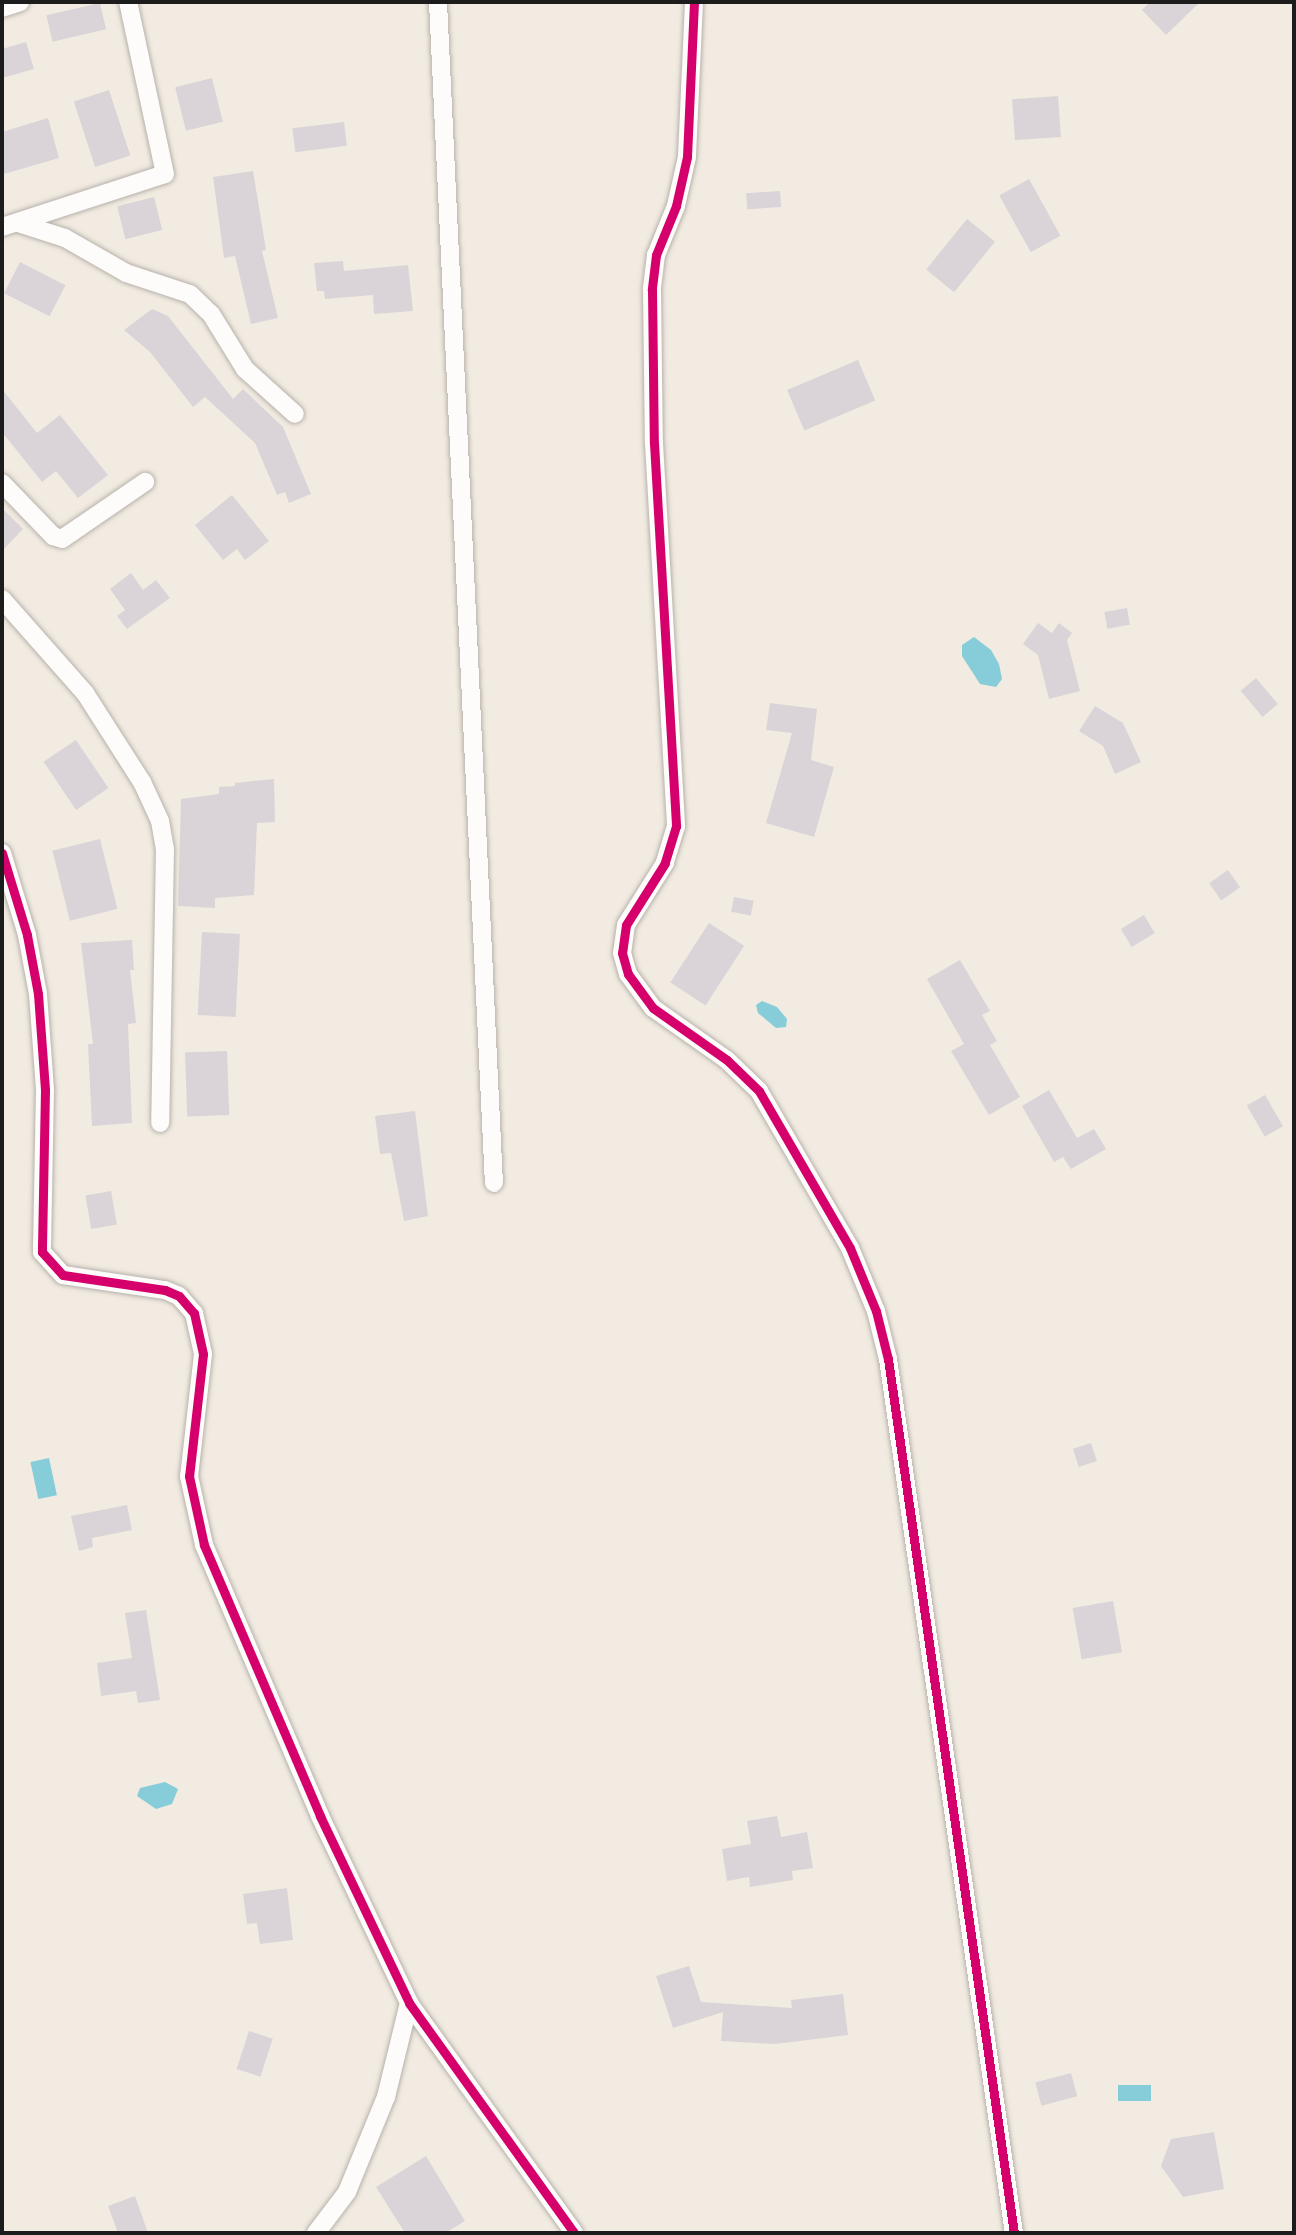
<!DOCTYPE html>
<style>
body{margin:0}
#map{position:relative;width:1296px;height:2235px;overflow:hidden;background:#f2ebe1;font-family:"Libre Bodoni",serif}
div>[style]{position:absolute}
.water>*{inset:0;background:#86ccd9;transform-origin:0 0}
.building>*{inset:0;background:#dad4d8;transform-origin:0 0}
.roads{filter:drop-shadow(0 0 2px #b6b2ac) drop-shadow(0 0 2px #b6b2ac)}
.street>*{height:18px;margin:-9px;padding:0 9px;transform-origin:9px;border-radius:9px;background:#fdfcfa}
.cycleway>*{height:9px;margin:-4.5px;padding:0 4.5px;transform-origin:4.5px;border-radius:4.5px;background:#d6006c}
span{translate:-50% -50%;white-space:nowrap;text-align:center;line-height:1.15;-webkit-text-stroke:6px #fdfcf7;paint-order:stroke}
.frame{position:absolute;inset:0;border:4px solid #1c1c1c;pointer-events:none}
</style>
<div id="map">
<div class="water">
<i style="clip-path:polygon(974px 637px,991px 650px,999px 664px,1002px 679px,996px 687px,980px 684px,962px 656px,962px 645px)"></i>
<i style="clip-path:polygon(762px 1001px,777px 1007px,787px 1019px,786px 1027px,776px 1028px,758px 1013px,756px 1005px)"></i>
<i style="left:49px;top:1458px;width:38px;height:19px;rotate:78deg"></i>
<i style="clip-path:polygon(165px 1782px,178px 1789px,172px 1804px,156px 1809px,137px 1796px,140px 1788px)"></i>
<i style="left:1118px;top:2085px;width:33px;height:16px"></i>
</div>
<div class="building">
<i style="clip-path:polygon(1150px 2px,1200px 2px,1166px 35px,1142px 10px)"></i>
<i style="left:100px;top:3px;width:27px;height:55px;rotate:77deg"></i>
<i style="clip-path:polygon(26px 42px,34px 69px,2px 78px,2px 49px)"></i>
<i style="left:212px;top:78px;width:45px;height:38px;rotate:76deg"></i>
<i style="left:109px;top:90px;width:69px;height:37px;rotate:72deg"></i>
<i style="left:1058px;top:96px;width:41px;height:46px;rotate:86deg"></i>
<i style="clip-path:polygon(48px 118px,59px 158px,4px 174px,2px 132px)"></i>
<i style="left:344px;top:122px;width:24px;height:52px;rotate:83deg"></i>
<i style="clip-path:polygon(253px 171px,266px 250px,262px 251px,278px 318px,251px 324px,235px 256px,224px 258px,213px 177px)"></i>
<i style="left:1029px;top:179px;width:65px;height:34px;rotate:61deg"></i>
<i style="left:780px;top:191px;width:16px;height:34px;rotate:86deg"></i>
<i style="left:154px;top:197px;width:34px;height:38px;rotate:76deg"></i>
<i style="left:967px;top:219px;width:36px;height:65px;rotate:39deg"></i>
<i style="clip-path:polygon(343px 261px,344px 271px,408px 265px,413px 311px,374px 314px,373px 295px,325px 299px,324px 291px,317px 291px,314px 263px)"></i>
<i style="left:20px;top:262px;width:51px;height:35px;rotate:27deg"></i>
<i style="clip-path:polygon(152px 309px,168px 316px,233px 399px,243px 389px,283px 427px,311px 494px,289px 503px,285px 492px,277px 495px,255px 443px,205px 397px,193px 407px,150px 352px,124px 330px)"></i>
<i style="left:858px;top:360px;width:44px;height:77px;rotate:67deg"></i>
<i style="clip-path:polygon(2px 389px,37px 433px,60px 415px,108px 475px,78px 498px,56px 471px,42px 482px,2px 432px)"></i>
<i style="clip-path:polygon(232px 495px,269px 541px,245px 560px,237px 549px,223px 560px,195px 525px)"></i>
<i style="clip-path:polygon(2px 508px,23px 529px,2px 551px)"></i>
<i style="clip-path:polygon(131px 573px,143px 590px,156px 580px,170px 598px,127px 629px,117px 616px,125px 610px,110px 589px)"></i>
<i style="left:1127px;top:608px;width:17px;height:23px;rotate:80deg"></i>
<i style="clip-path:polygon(1038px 623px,1052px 633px,1059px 623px,1072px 633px,1067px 640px,1080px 691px,1049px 699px,1038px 655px,1023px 644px)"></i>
<i style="left:1256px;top:678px;width:34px;height:20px;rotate:50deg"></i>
<i style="clip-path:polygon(770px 703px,817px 709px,811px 760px,834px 767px,814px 837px,766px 823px,792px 733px,766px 730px)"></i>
<i style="clip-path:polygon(1095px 706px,1123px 723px,1141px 762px,1115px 774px,1103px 746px,1079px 731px)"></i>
<i style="left:76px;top:740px;width:58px;height:39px;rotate:56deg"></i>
<i style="clip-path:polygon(274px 779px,275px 822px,257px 823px,254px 895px,215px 898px,215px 908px,178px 906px,181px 799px,219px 794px,219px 787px,235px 786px,235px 783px)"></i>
<i style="left:100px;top:839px;width:72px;height:49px;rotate:76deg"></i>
<i style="left:1228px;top:870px;width:21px;height:23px;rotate:55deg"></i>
<i style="left:734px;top:897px;width:20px;height:15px;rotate:11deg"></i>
<i style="left:1144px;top:915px;width:21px;height:27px;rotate:59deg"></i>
<i style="left:709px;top:923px;width:42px;height:71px;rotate:33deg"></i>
<i style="left:202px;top:932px;width:38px;height:83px;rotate:3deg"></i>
<i style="clip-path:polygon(132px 940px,134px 970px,130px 970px,136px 1023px,128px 1024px,132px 1123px,92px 1126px,88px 1044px,93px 1044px,81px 943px)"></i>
<i style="clip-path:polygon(960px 960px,990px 1011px,982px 1015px,997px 1041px,990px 1045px,1020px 1097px,989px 1115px,951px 1051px,964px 1044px,927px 979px)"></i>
<i style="left:227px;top:1051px;width:64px;height:42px;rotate:88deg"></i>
<i style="clip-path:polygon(1049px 1090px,1077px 1138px,1094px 1129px,1106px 1149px,1071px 1169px,1063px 1157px,1054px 1162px,1022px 1106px)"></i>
<i style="left:1265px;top:1095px;width:36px;height:21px;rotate:60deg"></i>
<i style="clip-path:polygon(415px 1111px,428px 1216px,404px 1221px,391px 1153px,380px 1154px,375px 1116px)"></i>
<i style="left:111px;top:1191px;width:34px;height:26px;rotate:80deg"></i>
<i style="left:1091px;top:1443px;width:19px;height:19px;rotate:72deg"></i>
<i style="clip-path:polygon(127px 1505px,132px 1530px,92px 1538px,93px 1547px,79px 1551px,71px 1516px)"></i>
<i style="left:1113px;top:1601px;width:52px;height:41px;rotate:80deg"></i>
<i style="clip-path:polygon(146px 1610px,160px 1700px,138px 1703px,136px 1691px,101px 1696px,97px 1663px,132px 1658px,125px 1613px)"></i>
<i style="clip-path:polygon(777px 1816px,781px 1837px,807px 1832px,813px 1868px,792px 1871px,793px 1880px,750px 1887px,749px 1877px,727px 1881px,722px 1849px,751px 1844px,747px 1821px)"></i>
<i style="clip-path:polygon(287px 1888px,293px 1940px,260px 1944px,257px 1923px,247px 1924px,243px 1894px)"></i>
<i style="clip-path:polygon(689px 1966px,701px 2002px,792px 2008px,791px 2000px,843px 1994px,848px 2035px,775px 2044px,721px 2041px,723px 2012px,673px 2028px,656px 1976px)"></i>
<i style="left:249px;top:2031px;width:25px;height:40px;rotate:18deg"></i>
<i style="left:1071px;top:2073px;width:24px;height:37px;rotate:75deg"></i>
<i style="clip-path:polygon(1214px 2132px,1224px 2189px,1183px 2197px,1161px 2166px,1171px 2139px)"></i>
<i style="clip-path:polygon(426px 2156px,465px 2221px,445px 2233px,405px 2233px,376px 2187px)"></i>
<i style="clip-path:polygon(135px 2196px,148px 2233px,118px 2233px,108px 2206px)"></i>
</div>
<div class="roads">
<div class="street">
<i style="left:438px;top:2px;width:1182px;rotate:87.29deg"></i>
<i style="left:694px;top:2px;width:155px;rotate:92.6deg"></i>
<i style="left:687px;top:157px;width:50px;rotate:102.7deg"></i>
<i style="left:676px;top:206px;width:53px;rotate:112.2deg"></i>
<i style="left:656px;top:255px;width:35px;rotate:97deg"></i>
<i style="left:652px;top:290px;width:153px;rotate:89.3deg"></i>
<i style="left:654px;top:443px;width:384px;rotate:86.7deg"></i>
<i style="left:676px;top:826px;width:39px;rotate:107deg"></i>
<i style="left:665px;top:863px;width:73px;rotate:122.2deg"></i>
<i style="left:626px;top:925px;width:28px;rotate:98deg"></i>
<i style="left:622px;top:953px;width:22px;rotate:74deg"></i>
<i style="left:628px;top:974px;width:42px;rotate:53.7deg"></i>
<i style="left:653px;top:1008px;width:90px;rotate:35.1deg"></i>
<i style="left:727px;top:1060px;width:45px;rotate:44.1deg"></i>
<i style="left:759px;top:1091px;width:181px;rotate:59.9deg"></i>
<i style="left:850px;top:1248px;width:68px;rotate:67.6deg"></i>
<i style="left:876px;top:1311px;width:49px;rotate:76deg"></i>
<i style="left:888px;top:1359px;width:883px;rotate:81.8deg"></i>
<i style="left:2px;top:8px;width:19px;rotate:-18deg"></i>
<i style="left:18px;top:223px;width:49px;rotate:17.7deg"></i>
<i style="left:65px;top:238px;width:70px;rotate:29.8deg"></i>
<i style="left:126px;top:273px;width:67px;rotate:18.2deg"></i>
<i style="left:190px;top:294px;width:29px;rotate:44deg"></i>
<i style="left:211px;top:314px;width:65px;rotate:58.3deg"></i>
<i style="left:245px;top:369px;width:67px;rotate:42deg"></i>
<i style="left:2px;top:227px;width:171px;rotate:-18deg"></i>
<i style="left:165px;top:174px;width:176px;rotate:-102.1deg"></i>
<i style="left:2px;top:483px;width:74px;rotate:46.1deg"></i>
<i style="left:53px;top:536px;width:9px;rotate:18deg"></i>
<i style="left:62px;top:539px;width:101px;rotate:-34.5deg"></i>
<i style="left:2px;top:599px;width:125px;rotate:48.6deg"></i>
<i style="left:85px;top:693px;width:106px;rotate:57.4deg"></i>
<i style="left:142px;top:782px;width:43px;rotate:65.2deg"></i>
<i style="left:160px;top:821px;width:28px;rotate:80deg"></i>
<i style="left:165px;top:849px;width:274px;rotate:91deg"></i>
<i style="left:2px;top:853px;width:86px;rotate:73deg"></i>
<i style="left:27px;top:935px;width:60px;rotate:79.4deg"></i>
<i style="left:38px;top:994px;width:96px;rotate:85.8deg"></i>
<i style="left:45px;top:1090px;width:162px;rotate:91.1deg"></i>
<i style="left:42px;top:1252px;width:31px;rotate:48deg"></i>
<i style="left:63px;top:1275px;width:103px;rotate:8.4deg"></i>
<i style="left:165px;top:1290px;width:15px;rotate:23deg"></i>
<i style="left:179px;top:1296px;width:23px;rotate:49deg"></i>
<i style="left:194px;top:1313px;width:42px;rotate:77.6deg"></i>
<i style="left:203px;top:1354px;width:123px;rotate:96.5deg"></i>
<i style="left:189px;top:1476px;width:71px;rotate:77.7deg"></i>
<i style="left:204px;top:1545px;width:295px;rotate:66.8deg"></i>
<i style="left:320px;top:1816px;width:207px;rotate:64.5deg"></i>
<i style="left:409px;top:2003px;width:283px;rotate:54.3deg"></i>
<i style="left:316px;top:2233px;width:51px;rotate:-52.9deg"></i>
<i style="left:347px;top:2192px;width:103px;rotate:-67.7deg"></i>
<i style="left:386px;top:2097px;width:97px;rotate:-76.3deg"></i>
</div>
</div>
<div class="cycleway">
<i style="left:694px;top:2px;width:155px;rotate:92.6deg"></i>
<i style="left:687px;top:157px;width:50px;rotate:102.7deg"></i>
<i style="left:676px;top:206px;width:53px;rotate:112.2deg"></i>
<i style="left:656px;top:255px;width:35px;rotate:97deg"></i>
<i style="left:652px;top:290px;width:153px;rotate:89.3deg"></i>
<i style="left:654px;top:443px;width:384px;rotate:86.7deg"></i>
<i style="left:676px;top:826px;width:39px;rotate:107deg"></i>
<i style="left:665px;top:863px;width:73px;rotate:122.2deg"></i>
<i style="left:626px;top:925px;width:28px;rotate:98deg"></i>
<i style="left:622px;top:953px;width:22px;rotate:74deg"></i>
<i style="left:628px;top:974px;width:42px;rotate:53.7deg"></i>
<i style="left:653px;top:1008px;width:90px;rotate:35.1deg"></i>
<i style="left:727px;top:1060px;width:45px;rotate:44.1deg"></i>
<i style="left:759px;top:1091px;width:181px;rotate:59.9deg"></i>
<i style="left:850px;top:1248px;width:68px;rotate:67.6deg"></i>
<i style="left:876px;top:1311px;width:49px;rotate:76deg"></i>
<i style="left:888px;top:1359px;width:883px;rotate:81.8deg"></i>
<i style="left:2px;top:853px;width:86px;rotate:73deg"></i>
<i style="left:27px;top:935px;width:60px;rotate:79.4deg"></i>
<i style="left:38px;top:994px;width:96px;rotate:85.8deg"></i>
<i style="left:45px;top:1090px;width:162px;rotate:91.1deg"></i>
<i style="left:42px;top:1252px;width:31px;rotate:48deg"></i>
<i style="left:63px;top:1275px;width:103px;rotate:8.4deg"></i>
<i style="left:165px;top:1290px;width:15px;rotate:23deg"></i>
<i style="left:179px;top:1296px;width:23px;rotate:49deg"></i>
<i style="left:194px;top:1313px;width:42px;rotate:77.6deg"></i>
<i style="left:203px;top:1354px;width:123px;rotate:96.5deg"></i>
<i style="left:189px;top:1476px;width:71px;rotate:77.7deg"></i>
<i style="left:204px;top:1545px;width:295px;rotate:66.8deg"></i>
<i style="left:320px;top:1816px;width:207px;rotate:64.5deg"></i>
<i style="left:409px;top:2003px;width:283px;rotate:54.3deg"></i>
</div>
<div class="frame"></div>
</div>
